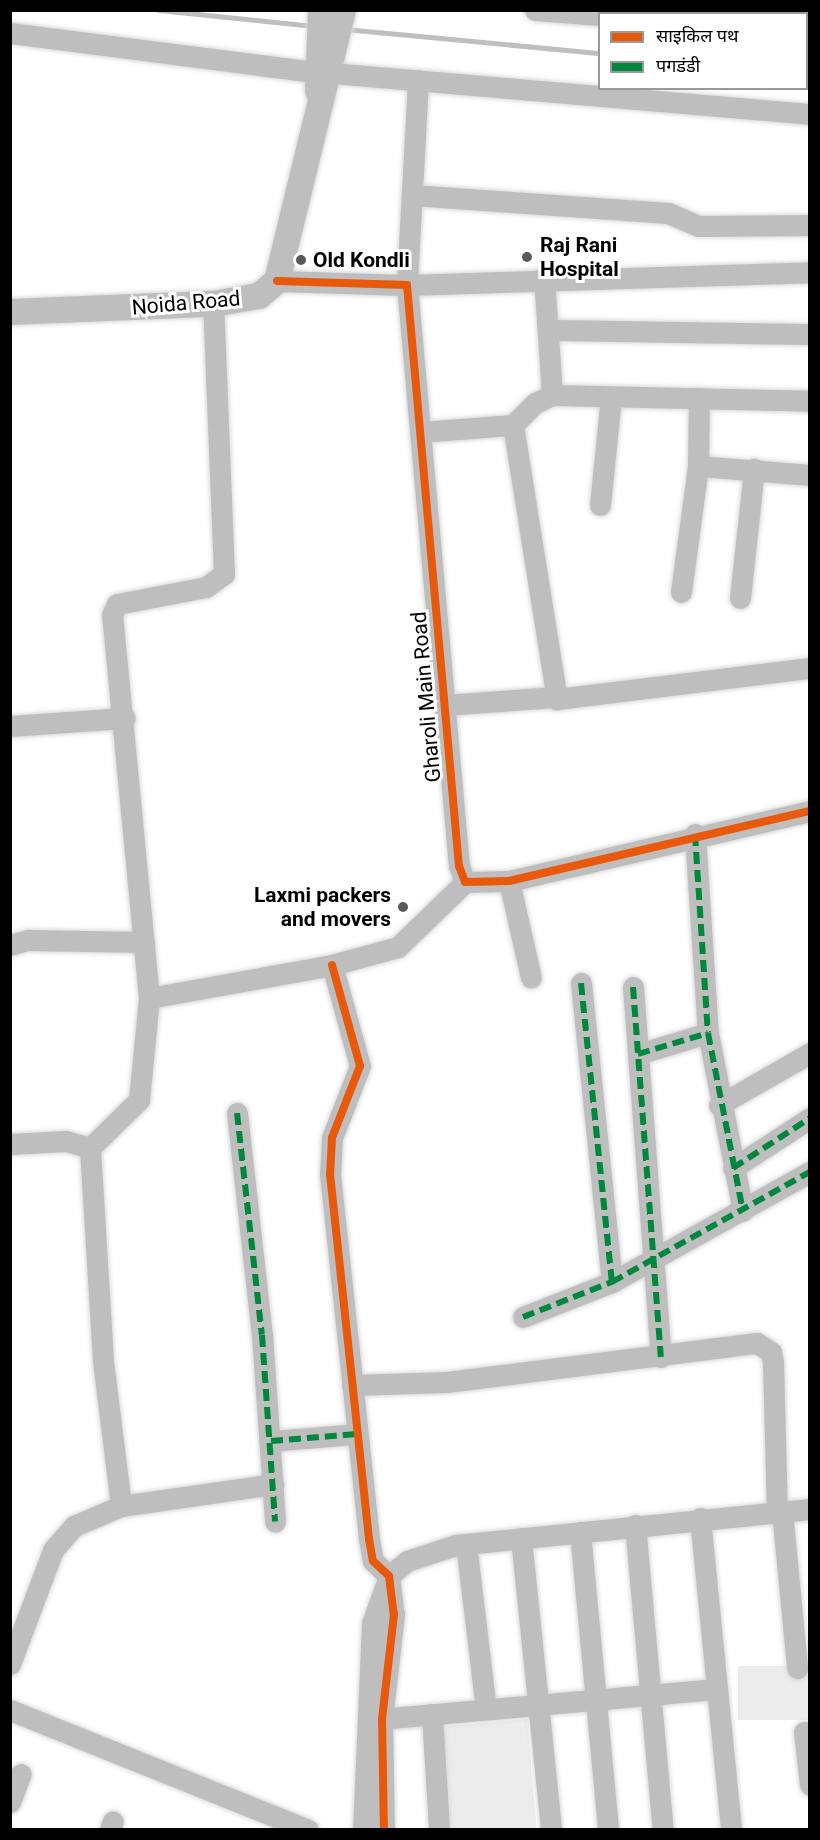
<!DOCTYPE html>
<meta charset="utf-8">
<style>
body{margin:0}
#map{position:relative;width:820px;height:1840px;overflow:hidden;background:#fff;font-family:Roboto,"Noto Sans Devanagari",sans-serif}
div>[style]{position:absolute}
.green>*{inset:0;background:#ececec;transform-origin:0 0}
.stream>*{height:4.5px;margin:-2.25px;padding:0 2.25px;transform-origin:2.25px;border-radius:2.25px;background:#bfbfbf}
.roads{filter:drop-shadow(0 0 2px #dbdbdb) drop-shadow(0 0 2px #dbdbdb)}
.minor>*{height:21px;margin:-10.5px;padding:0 10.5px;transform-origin:10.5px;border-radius:10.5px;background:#bebebe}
.major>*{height:26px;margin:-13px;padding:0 13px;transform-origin:13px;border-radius:13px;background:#bebebe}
.quiet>*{height:6px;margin-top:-3px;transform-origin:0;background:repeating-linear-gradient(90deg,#00873e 0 12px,transparent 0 18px)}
.cycleway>*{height:8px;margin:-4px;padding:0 4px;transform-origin:4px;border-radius:4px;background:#e8590c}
.dots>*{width:16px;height:16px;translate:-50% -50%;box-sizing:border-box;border:3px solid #fff;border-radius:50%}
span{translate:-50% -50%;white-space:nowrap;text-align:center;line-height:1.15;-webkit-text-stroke:6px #fff;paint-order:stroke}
.poi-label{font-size:21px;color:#000;font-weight:700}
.left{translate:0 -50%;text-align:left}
.right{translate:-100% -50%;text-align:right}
.street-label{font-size:21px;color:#000}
.frame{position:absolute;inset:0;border:12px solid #000;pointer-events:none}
.legend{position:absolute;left:598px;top:12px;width:210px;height:78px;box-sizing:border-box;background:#fff;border:2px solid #999;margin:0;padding:8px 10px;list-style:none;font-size:18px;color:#000}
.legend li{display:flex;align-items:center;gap:12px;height:30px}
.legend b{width:30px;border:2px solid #999}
</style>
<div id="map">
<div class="green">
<i style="left:809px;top:1666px;width:54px;height:71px;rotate:90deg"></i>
<i style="left:527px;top:1719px;width:110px;height:91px;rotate:85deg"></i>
</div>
<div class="stream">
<i style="left:159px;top:10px;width:155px;rotate:5.9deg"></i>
<i style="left:345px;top:29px;width:256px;rotate:5.4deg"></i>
<i style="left:806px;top:72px;width:4px"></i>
</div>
<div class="roads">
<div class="minor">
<i style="left:535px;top:10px;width:65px;rotate:4.4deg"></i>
<i style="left:806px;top:31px;width:4px"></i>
<i style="left:10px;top:33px;width:308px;rotate:7.3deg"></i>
<i style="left:332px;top:73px;width:480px;rotate:4.9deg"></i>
<i style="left:418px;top:80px;width:205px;rotate:93.1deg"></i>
<i style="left:407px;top:285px;width:403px;rotate:-1.8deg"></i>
<i style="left:412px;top:195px;width:257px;rotate:4deg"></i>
<i style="left:668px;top:213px;width:33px;rotate:23deg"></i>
<i style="left:698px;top:226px;width:112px;rotate:-0.5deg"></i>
<i style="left:544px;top:277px;width:118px;rotate:86.1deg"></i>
<i style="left:277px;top:281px;width:130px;rotate:1.8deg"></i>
<i style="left:407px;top:285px;width:583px;rotate:84.89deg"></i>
<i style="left:459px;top:866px;width:17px;rotate:69deg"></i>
<i style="left:465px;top:882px;width:44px;rotate:-1.3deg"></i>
<i style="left:509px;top:881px;width:309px;rotate:-13.1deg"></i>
<i style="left:548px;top:330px;width:262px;rotate:0.9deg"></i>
<i style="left:513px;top:425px;width:31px;rotate:-45deg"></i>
<i style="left:535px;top:403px;width:19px;rotate:-25deg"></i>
<i style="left:552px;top:395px;width:258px;rotate:1.3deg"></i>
<i style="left:421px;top:432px;width:92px;rotate:-4.4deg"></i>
<i style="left:513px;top:425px;width:278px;rotate:80.9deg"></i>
<i style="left:557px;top:699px;width:255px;rotate:-7deg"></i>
<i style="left:698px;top:466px;width:112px;rotate:4.6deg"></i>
<i style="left:600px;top:505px;width:109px;rotate:-84.2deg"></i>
<i style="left:681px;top:592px;width:127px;rotate:-82.3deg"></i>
<i style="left:698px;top:466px;width:68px;rotate:-89.2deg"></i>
<i style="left:740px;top:598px;width:130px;rotate:-83.8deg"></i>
<i style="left:445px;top:705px;width:110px;rotate:-4.2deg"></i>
<i style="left:10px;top:726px;width:115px;rotate:-4deg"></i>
<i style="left:695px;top:834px;width:199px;rotate:86.3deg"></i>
<i style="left:708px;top:1033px;width:181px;rotate:78.9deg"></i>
<i style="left:509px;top:881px;width:99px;rotate:77.2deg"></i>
<i style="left:10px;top:945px;width:19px;rotate:-16deg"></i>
<i style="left:28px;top:940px;width:116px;rotate:1deg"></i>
<i style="left:332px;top:965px;width:105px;rotate:74.5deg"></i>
<i style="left:360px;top:1066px;width:77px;rotate:111.3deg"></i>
<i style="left:332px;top:1138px;width:36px;rotate:93deg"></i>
<i style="left:330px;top:1174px;width:367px;rotate:83.9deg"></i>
<i style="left:369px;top:1539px;width:22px;rotate:80deg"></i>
<i style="left:373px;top:1561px;width:22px;rotate:43deg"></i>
<i style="left:389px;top:1576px;width:38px;rotate:83deg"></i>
<i style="left:394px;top:1614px;width:106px;rotate:96.5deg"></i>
<i style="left:382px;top:1719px;width:111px;rotate:89deg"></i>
<i style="left:581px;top:983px;width:301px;rotate:84.1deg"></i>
<i style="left:633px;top:987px;width:371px;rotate:85.7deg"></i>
<i style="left:149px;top:998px;width:385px;rotate:-95.5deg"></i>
<i style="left:112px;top:615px;width:12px;rotate:-66deg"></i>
<i style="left:117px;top:604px;width:91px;rotate:-10.8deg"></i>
<i style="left:206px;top:587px;width:22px;rotate:-36deg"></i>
<i style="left:224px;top:574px;width:270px;rotate:-92.3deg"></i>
<i style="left:638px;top:1054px;width:73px;rotate:-16.7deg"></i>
<i style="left:719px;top:1105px;width:105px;rotate:-29.7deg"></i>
<i style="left:237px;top:1113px;width:223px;rotate:83.6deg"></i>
<i style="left:262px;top:1335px;width:187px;rotate:86deg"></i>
<i style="left:10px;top:1144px;width:56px;rotate:-3.1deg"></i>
<i style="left:66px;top:1141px;width:25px;rotate:16deg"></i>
<i style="left:90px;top:1148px;width:213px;rotate:86.5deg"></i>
<i style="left:103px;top:1361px;width:146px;rotate:82.9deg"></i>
<i style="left:90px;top:1148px;width:69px;rotate:-44.4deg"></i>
<i style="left:139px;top:1100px;width:102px;rotate:-84.4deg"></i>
<i style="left:149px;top:998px;width:186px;rotate:-10.2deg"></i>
<i style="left:332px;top:965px;width:68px;rotate:-15.3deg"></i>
<i style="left:398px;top:947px;width:93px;rotate:-44.1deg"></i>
<i style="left:733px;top:1168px;width:92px;rotate:-33deg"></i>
<i style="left:523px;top:1317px;width:96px;rotate:-21.5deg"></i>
<i style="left:612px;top:1282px;width:227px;rotate:-29.1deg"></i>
<i style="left:352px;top:1385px;width:95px;rotate:-1.8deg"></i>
<i style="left:447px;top:1382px;width:312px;rotate:-7.2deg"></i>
<i style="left:757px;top:1343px;width:17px;rotate:33deg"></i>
<i style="left:771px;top:1352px;width:10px;rotate:79deg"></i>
<i style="left:773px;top:1362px;width:150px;rotate:88.5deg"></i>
<i style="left:271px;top:1441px;width:86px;rotate:-4.7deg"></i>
<i style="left:782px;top:1511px;width:158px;rotate:84.5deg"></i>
<i style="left:700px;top:1518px;width:314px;rotate:84.3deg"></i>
<i style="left:635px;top:1525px;width:306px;rotate:84.8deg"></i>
<i style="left:580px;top:1532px;width:299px;rotate:84.6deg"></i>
<i style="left:521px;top:1538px;width:294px;rotate:84.1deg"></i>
<i style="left:466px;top:1544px;width:166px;rotate:83.1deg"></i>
<i style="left:10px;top:1664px;width:122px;rotate:-69.3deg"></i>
<i style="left:53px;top:1550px;width:32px;rotate:-49deg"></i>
<i style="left:74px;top:1526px;width:51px;rotate:-23.1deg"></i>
<i style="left:121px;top:1506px;width:154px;rotate:-8.2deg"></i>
<i style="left:10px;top:1710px;width:321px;rotate:21.9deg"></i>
<i style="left:432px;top:1714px;width:116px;rotate:86.5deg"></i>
<i style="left:368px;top:1720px;width:350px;rotate:-5.1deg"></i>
<i style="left:804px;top:1732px;width:53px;rotate:83.5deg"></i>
<i style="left:10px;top:1802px;width:30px;rotate:-69deg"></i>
<i style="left:110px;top:1830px;width:9px;rotate:-72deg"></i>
<i style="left:363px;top:1830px;width:207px;rotate:-87.5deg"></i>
<i style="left:372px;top:1623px;width:50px;rotate:-70.1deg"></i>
<i style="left:389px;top:1576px;width:23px;rotate:-40deg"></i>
<i style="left:407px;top:1561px;width:52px;rotate:-18.1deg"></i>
<i style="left:456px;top:1545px;width:356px;rotate:-5.8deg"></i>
</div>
<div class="major">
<i style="left:318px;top:91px;width:81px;rotate:-87.9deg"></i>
<i style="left:10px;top:312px;width:203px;rotate:-2.3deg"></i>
<i style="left:213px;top:304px;width:47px;rotate:-9.9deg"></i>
<i style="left:259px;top:296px;width:23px;rotate:-40deg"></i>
<i style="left:277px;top:281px;width:279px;rotate:-76.3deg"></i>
</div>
</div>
<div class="quiet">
<i style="left:695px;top:834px;width:199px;rotate:86.3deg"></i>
<i style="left:708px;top:1033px;width:181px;rotate:78.9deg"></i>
<i style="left:581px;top:983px;width:301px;rotate:84.1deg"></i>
<i style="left:633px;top:987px;width:371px;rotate:85.7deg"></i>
<i style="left:638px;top:1054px;width:73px;rotate:-16.7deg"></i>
<i style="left:237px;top:1113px;width:223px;rotate:83.6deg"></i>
<i style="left:262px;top:1335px;width:187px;rotate:86deg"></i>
<i style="left:733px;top:1168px;width:92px;rotate:-33deg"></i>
<i style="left:523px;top:1317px;width:96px;rotate:-21.5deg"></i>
<i style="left:612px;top:1282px;width:227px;rotate:-29.1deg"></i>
<i style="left:271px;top:1441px;width:86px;rotate:-4.7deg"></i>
</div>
<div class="cycleway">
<i style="left:277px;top:281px;width:130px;rotate:1.8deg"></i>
<i style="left:407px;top:285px;width:583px;rotate:84.89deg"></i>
<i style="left:459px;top:866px;width:17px;rotate:69deg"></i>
<i style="left:465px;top:882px;width:44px;rotate:-1.3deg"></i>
<i style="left:509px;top:881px;width:309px;rotate:-13.1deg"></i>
<i style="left:332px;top:965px;width:105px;rotate:74.5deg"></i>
<i style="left:360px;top:1066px;width:77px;rotate:111.3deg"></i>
<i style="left:332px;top:1138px;width:36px;rotate:93deg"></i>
<i style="left:330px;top:1174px;width:367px;rotate:83.9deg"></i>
<i style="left:369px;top:1539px;width:22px;rotate:80deg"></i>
<i style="left:373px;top:1561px;width:22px;rotate:43deg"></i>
<i style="left:389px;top:1576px;width:38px;rotate:83deg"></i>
<i style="left:394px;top:1614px;width:106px;rotate:96.5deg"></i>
<i style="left:382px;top:1719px;width:111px;rotate:89deg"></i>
</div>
<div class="dots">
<i style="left:527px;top:257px;background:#595959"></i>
<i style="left:301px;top:260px;background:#595959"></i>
<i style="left:403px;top:907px;background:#595959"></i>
</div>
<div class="poi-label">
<span class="left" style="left:540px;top:257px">Raj Rani<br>Hospital</span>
<span class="left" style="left:313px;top:260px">Old Kondli</span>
<span class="right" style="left:391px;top:907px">Laxmi packers<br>and movers</span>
</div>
<div class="street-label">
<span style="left:186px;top:303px;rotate:-5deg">Noida Road</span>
<span style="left:426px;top:697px;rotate:-95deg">Gharoli Main Road</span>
</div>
<div class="frame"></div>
<ul class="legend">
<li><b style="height:8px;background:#e8590c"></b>साइकिल पथ</li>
<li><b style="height:8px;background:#00873e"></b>पगडंडी</li>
</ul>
</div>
